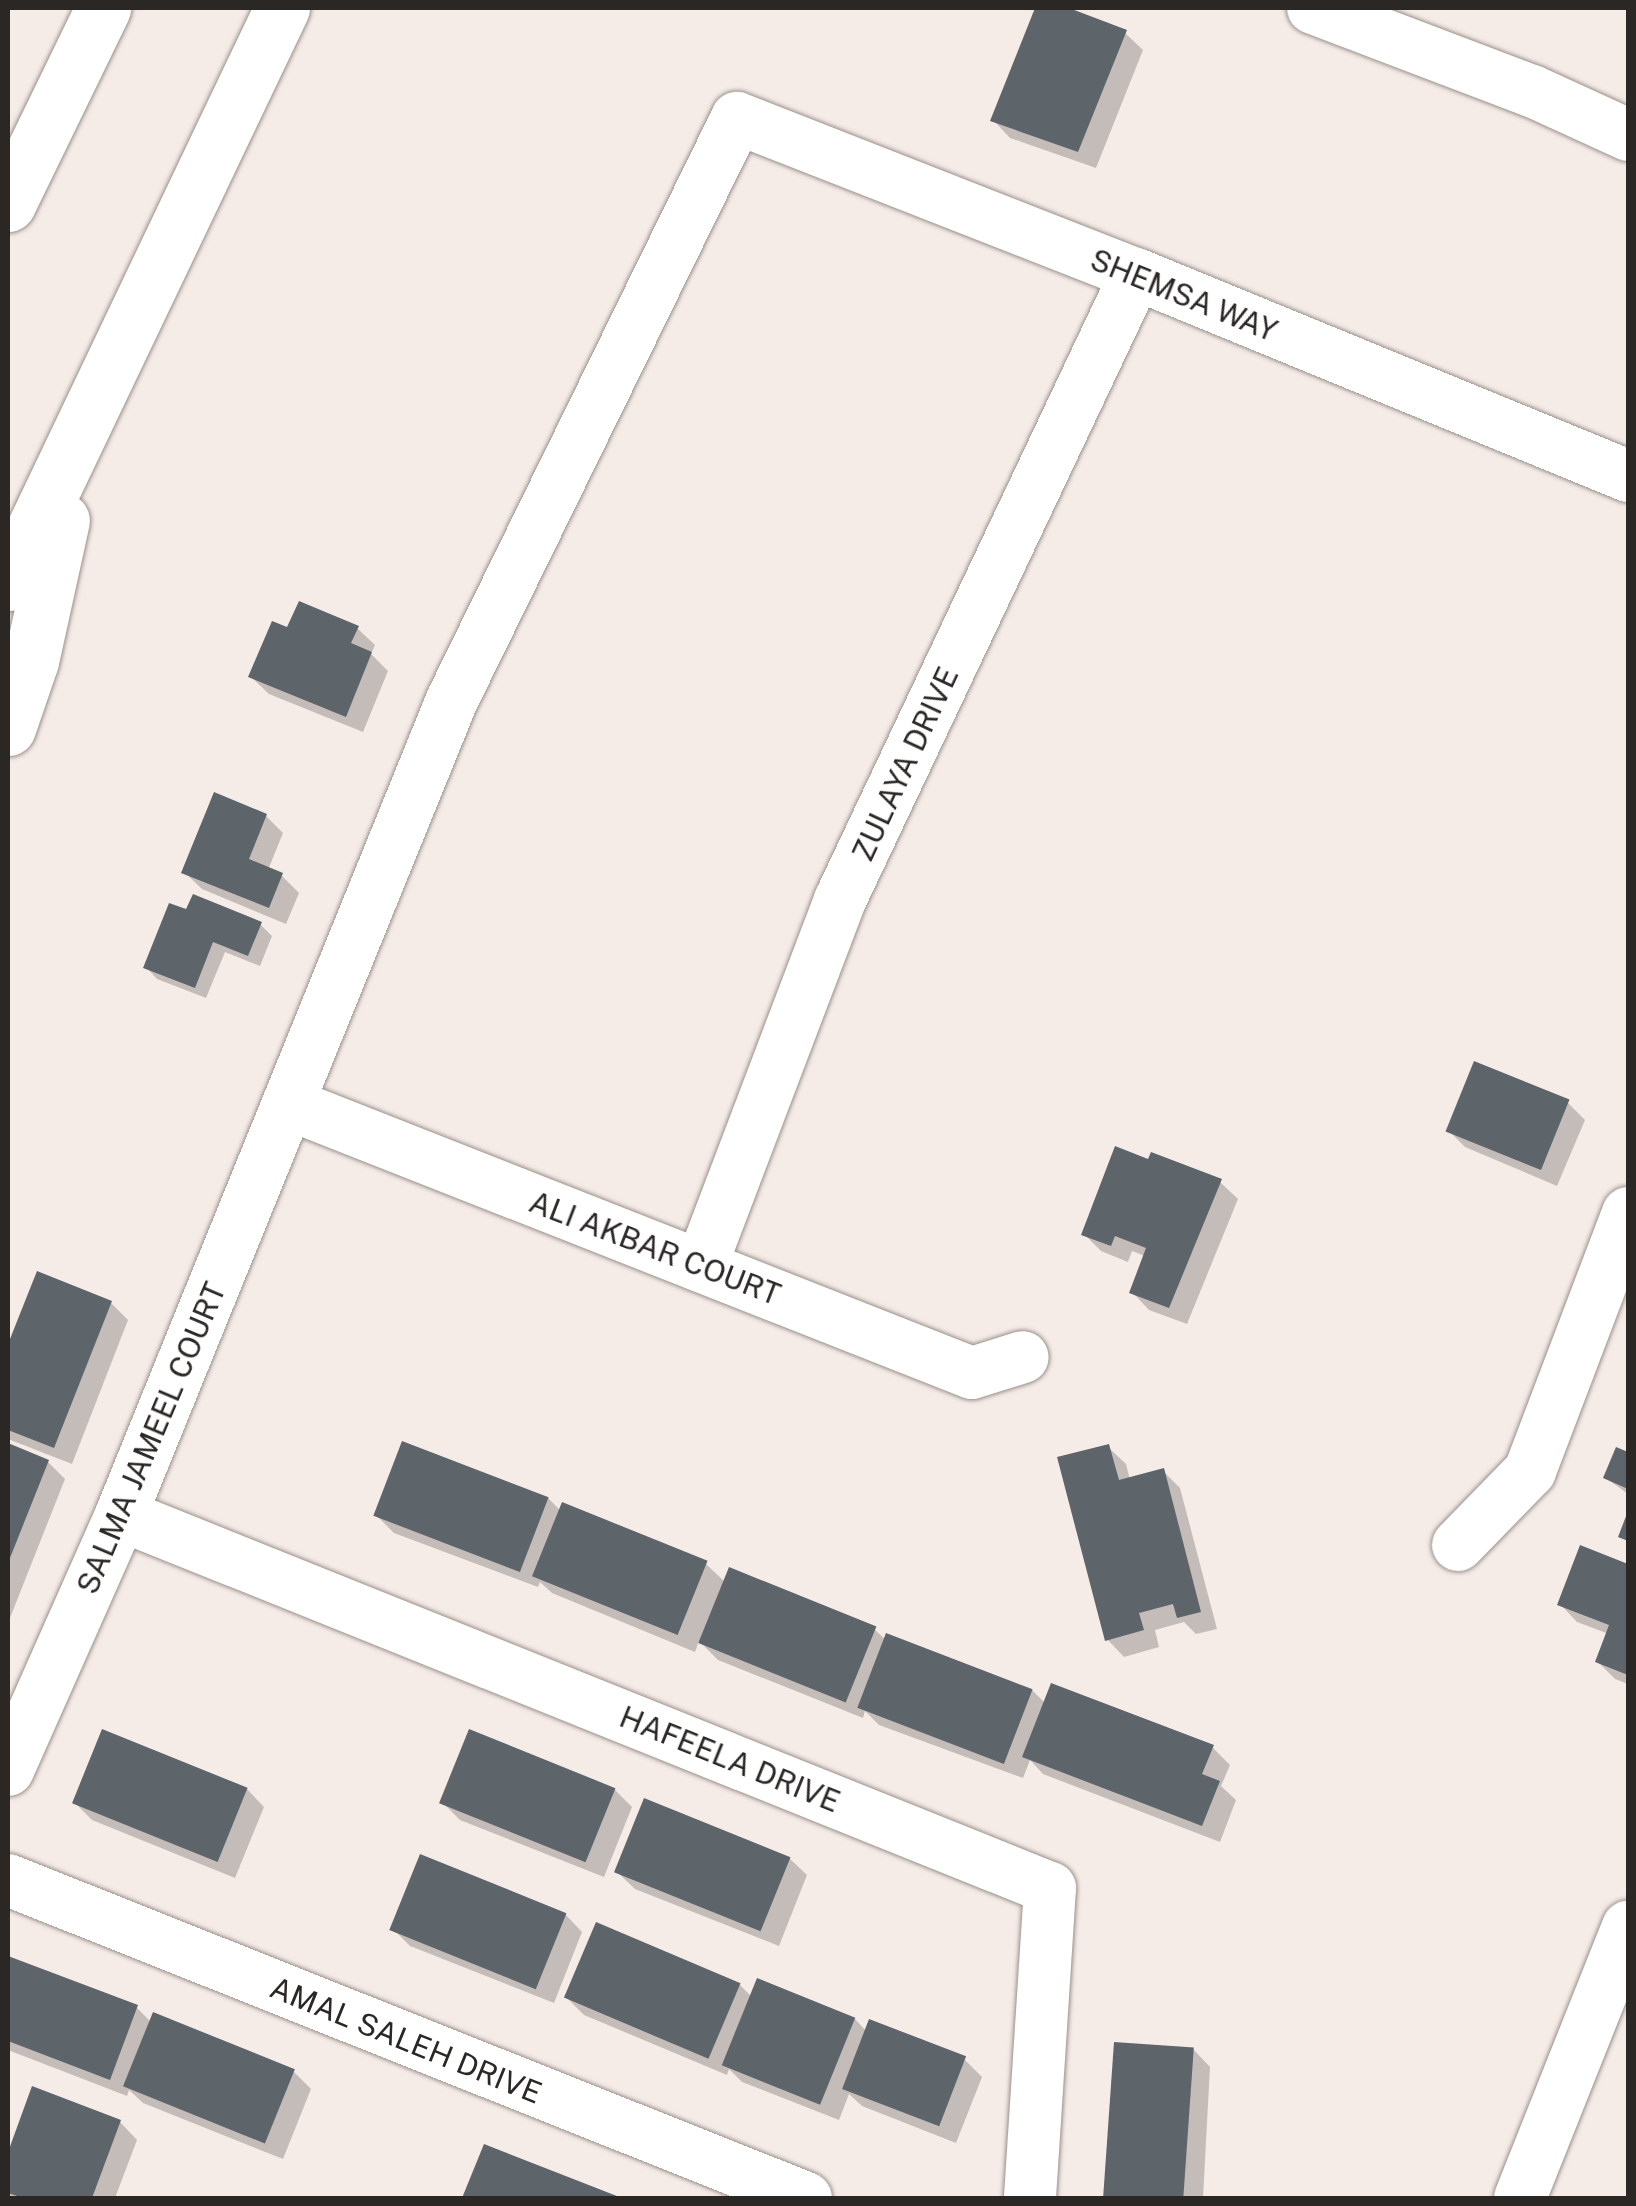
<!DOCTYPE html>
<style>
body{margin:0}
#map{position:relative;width:1636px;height:2206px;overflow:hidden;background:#f6ece7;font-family:"Public Sans",sans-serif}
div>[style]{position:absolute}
.shadow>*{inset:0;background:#0003}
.building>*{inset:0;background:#5d646a;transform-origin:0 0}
.roads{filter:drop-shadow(0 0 2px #99908b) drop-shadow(0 0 2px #99908b)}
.minor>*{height:52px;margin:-26px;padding:0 26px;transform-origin:26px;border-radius:26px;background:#fff}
.highway>*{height:55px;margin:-27.5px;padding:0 27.5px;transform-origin:27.5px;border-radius:27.5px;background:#fff}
span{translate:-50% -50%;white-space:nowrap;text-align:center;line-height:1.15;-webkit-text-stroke:10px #fff;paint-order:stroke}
.street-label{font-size:30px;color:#2a2725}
.frame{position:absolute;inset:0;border:10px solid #2a2725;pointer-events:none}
</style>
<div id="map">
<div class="shadow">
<i style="clip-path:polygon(1038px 8px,1063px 8px,1125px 33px,1143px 50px,1096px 168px,1010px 138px,993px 120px)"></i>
<i style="clip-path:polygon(357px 628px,375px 645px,371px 654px,388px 671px,363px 732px,269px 694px,251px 677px,289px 630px)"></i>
<i style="clip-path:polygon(266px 816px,283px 833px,268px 870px,281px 875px,299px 893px,286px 924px,202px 889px,184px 872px)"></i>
<i style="clip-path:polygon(171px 906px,260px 924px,272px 936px,260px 966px,225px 952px,206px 998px,157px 979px,146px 967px)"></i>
<i style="clip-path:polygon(1568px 1103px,1585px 1120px,1557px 1186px,1465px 1147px,1448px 1130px)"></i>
<i style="clip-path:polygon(1220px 1182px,1238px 1199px,1187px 1324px,1149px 1310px,1132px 1292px,1145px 1256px,1132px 1251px,1128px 1262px,1101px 1251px,1084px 1234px)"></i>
<i style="clip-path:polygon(38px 1274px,111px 1303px,128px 1320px,72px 1464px,8px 1439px,8px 1351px)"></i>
<i style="clip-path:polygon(8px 1446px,48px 1462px,65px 1479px,8px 1623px)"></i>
<i style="clip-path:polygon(1108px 1447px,1126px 1464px,1130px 1480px,1163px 1471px,1180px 1488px,1217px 1629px,1196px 1634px,1184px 1622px,1155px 1630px,1159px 1647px,1124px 1657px,1107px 1639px)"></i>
<i style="clip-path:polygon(1617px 1450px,1628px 1455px,1628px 1494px,1606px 1478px)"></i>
<i style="clip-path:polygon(548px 1498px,561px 1511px,706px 1564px,725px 1582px,874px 1629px,886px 1640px,1032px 1690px,1046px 1704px,1212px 1747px,1230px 1765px,1221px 1786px,1236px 1800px,1220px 1842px,1043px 1774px,1030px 1760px,1023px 1778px,879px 1725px,865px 1711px,863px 1718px,718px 1660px,699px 1641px,695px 1652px,552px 1593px,540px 1582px,538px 1587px,394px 1533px,377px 1516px)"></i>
<i style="clip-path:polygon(1581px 1549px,1628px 1567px,1628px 1684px,1615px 1679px,1598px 1662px,1609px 1634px,1577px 1622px,1560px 1604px)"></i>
<i style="clip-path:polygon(247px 1789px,264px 1807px,235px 1878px,92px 1820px,75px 1803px)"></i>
<i style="clip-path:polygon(614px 1789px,632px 1807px,604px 1877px,460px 1820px,443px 1803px)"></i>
<i style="clip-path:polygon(789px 1858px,807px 1875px,779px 1946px,635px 1889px,617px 1872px)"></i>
<i style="clip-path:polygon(565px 1914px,582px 1932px,554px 2003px,410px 1946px,393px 1929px)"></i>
<i style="clip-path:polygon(8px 1958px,137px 2008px,151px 2022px,294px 2072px,311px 2089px,283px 2159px,143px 2103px,129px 2090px,127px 2096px,8px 2050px)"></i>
<i style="clip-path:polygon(740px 1985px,752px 1997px,855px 2019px,867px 2032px,965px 2060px,982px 2077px,956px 2143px,862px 2106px,849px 2094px,839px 2120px,742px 2082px,729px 2069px,727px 2075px,584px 2015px,567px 1998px)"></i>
<i style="clip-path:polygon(1193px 2049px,1210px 2067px,1203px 2198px,1109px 2198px)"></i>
<i style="clip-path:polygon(33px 2090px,120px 2122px,137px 2140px,115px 2198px,8px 2198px,8px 2159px)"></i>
<i style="clip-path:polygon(485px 2147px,616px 2198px,465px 2198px)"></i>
</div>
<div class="building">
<i style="clip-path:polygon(1035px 8px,1069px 8px,1127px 30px,1078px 152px,990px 121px)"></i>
<i style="clip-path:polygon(299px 601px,359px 626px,351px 643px,372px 652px,346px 717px,248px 677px,272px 621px,287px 627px)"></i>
<i style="clip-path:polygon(214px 792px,267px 814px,249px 859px,283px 873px,269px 908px,181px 873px)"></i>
<i style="clip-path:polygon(193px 894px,262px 922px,248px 956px,213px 942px,195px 988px,143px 968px,169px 903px,186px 909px)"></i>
<i style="left:1474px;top:1061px;width:103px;height:76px;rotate:22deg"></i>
<i style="clip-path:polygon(1115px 1146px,1148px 1159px,1151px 1152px,1222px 1179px,1169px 1308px,1129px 1293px,1146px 1248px,1115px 1236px,1111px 1246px,1081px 1235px)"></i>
<i style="clip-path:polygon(37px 1271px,112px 1301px,54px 1448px,8px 1430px,8px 1344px)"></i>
<i style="left:402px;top:1441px;width:157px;height:80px;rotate:21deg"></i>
<i style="clip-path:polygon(8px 1443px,49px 1460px,8px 1563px)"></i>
<i style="clip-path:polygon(1109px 1444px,1119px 1480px,1164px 1468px,1201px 1612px,1177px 1618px,1173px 1604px,1139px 1613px,1144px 1630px,1105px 1641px,1057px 1457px)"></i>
<i style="clip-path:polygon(1616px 1447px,1628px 1452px,1628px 1489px,1603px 1478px)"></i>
<i style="left:562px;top:1502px;width:157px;height:80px;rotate:22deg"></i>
<i style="clip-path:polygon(1628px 1511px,1628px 1541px,1618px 1537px)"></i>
<i style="clip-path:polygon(1580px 1545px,1628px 1564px,1628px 1675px,1595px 1662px,1609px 1625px,1557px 1605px)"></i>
<i style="left:729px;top:1567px;width:159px;height:82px;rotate:22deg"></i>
<i style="left:886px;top:1633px;width:157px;height:80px;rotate:21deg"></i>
<i style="clip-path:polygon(1051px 1683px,1214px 1745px,1202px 1774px,1220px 1781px,1202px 1826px,1022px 1757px)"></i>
<i style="left:102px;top:1729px;width:157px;height:80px;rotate:22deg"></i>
<i style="left:469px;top:1729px;width:158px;height:80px;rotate:22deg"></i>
<i style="left:644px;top:1798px;width:158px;height:80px;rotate:22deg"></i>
<i style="left:420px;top:1854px;width:158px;height:82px;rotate:22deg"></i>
<i style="left:596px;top:1922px;width:157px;height:82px;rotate:23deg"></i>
<i style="clip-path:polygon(8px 1956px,138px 2005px,110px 2080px,8px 2041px)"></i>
<i style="left:757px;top:1978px;width:106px;height:94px;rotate:22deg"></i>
<i style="left:153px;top:2012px;width:153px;height:80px;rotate:22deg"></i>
<i style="left:869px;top:2019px;width:104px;height:75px;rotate:21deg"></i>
<i style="left:1114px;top:2042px;width:80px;height:156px;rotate:4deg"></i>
<i style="clip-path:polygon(32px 2086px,121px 2120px,92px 2198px,23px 2198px,8px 2193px,8px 2152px)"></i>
<i style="clip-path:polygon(484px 2144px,622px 2198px,462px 2198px)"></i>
</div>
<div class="roads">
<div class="minor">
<i style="left:1313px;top:8px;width:234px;rotate:20.8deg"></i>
<i style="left:1532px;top:91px;width:106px;rotate:24.6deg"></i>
<i style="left:289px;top:1104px;width:734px;rotate:21.5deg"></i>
<i style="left:972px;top:1373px;width:53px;rotate:-17.4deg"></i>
<i style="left:701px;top:1266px;width:392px;rotate:-69.2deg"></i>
<i style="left:840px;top:900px;width:692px;rotate:-64.69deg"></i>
<i style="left:121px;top:1515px;width:1001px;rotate:21.88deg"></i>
<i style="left:1050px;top:1888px;width:311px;rotate:93.7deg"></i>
<i style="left:1458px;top:1545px;width:103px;rotate:-45.8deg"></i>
<i style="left:1530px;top:1471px;width:276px;rotate:-69.2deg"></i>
<i style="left:8px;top:1770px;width:279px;rotate:-66.1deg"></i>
<i style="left:121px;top:1515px;width:880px;rotate:-67.9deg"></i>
<i style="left:452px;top:700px;width:648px;rotate:-63.91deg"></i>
<i style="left:737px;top:118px;width:428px;rotate:21.4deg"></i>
<i style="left:1136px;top:274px;width:532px;rotate:22.32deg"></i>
<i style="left:8px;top:1880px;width:859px;rotate:21.73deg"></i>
<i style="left:1520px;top:2198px;width:292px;rotate:-68.3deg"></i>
</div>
<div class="highway">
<i style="left:8px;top:204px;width:218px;rotate:-64.1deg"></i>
<i style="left:8px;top:583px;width:637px;rotate:-64.52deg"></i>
<i style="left:8px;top:728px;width:71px;rotate:-71.1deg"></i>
<i style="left:31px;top:661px;width:144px;rotate:-77.6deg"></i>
</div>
</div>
<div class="street-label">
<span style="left:1184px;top:295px;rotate:22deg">SHEMSA WAY</span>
<span style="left:905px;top:764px;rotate:-65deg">ZULAYA DRIVE</span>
<span style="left:655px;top:1248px;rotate:21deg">ALI AKBAR COURT</span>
<span style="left:151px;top:1438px;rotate:-67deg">SALMA JAMEEL COURT</span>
<span style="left:730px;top:1759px;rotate:22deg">HAFEELA DRIVE</span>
<span style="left:406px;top:2040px;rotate:22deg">AMAL SALEH DRIVE</span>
</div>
<div class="frame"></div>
</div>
